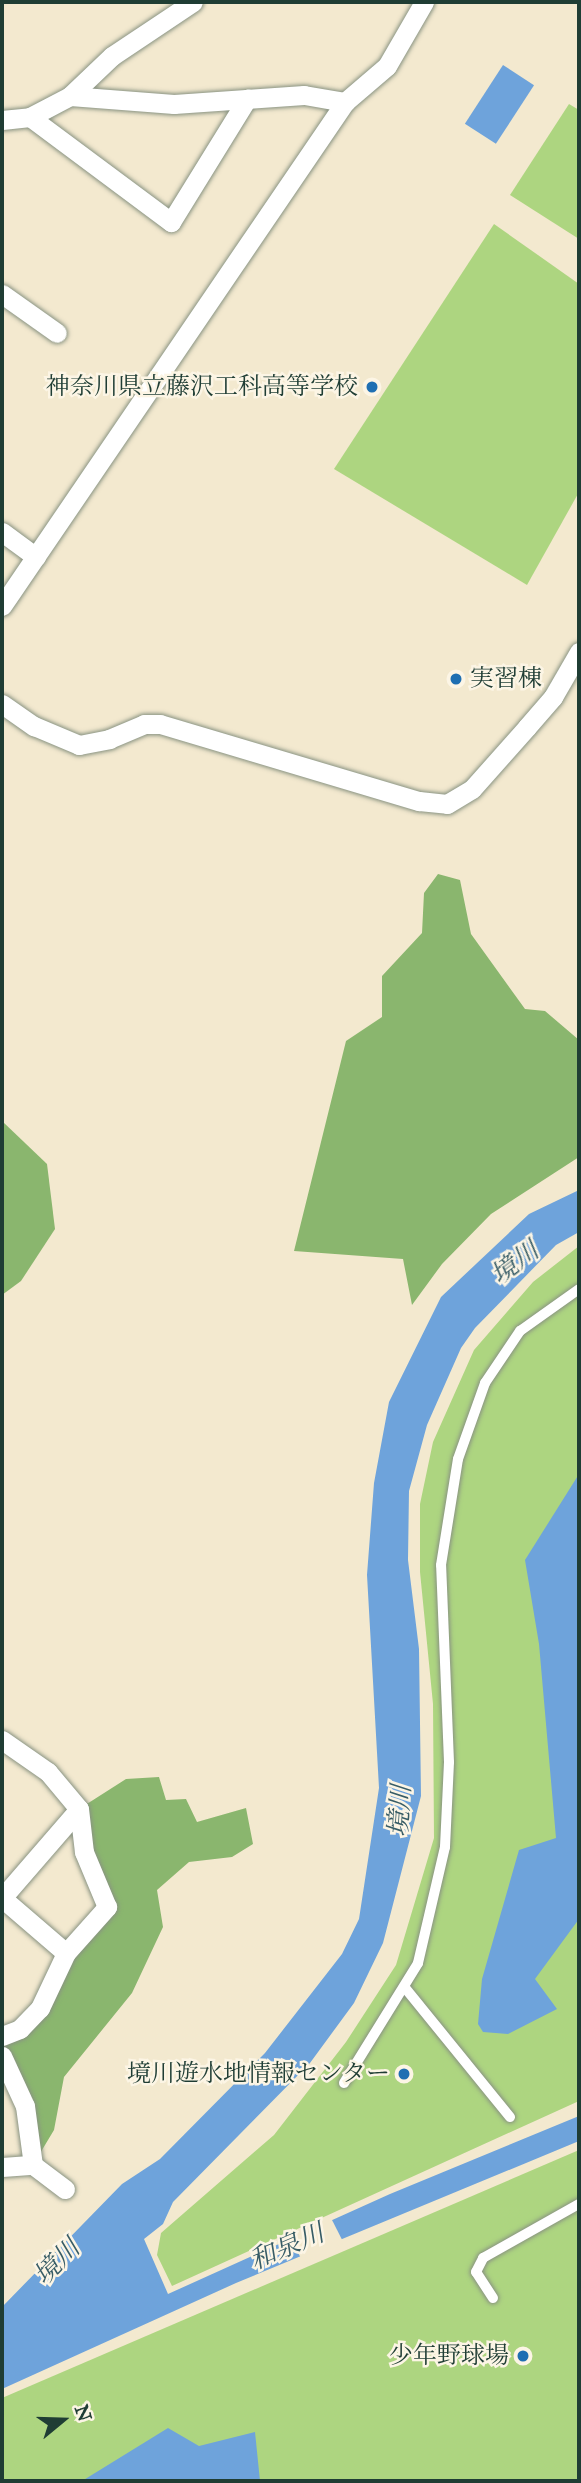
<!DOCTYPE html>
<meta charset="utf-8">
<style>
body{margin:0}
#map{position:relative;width:581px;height:2483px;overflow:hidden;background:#f3e9cf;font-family:"IM FELL Great Primer","Noto Serif JP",serif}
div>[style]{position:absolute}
.green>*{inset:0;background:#add580}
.forest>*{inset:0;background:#8ab66e}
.water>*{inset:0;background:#6ea3db;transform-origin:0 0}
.pier>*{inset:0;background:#f3e9cf;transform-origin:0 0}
.roads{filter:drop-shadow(0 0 2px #899382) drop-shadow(0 0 2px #899382)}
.lane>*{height:10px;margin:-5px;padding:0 5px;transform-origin:5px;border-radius:5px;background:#fff}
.street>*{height:19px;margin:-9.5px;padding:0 9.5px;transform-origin:9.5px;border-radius:9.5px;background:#fff}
.dots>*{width:19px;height:19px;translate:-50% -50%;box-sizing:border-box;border:4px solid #fcf5e5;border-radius:50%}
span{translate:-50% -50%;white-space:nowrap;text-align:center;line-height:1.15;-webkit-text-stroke:5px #fcf5e5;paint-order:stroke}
.poi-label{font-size:24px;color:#1f3d34}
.right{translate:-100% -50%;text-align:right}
.left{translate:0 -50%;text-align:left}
.water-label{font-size:26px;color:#375c66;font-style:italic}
.frame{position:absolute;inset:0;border:4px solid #1f3d34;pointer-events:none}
.north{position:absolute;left:28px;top:2385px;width:70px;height:70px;-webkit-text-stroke:5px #fcf5e5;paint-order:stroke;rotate:71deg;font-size:19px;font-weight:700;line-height:28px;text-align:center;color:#1f3d34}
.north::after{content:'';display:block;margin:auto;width:24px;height:32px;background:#1f3d34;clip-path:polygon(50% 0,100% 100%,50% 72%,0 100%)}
</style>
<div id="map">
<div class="green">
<i style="clip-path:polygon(569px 104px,579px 110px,579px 239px,510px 195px)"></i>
<i style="clip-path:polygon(494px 224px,579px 284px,579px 492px,527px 585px,334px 469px)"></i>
<i style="clip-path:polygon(579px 1246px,579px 2101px,172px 2286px,157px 2255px,161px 2233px,274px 2135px,346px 2042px,396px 1965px,434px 1838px,433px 1704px,420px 1572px,420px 1504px,433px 1442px,474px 1350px,533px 1282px)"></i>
<i style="clip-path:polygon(579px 2150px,579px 2481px,2px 2481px,2px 2398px)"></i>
</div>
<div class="forest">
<i style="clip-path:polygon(438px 874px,460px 880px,471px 934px,525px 1009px,545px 1011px,579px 1040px,579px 1157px,491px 1214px,442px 1264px,412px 1305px,403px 1259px,294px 1251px,346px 1041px,382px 1017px,382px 976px,422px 933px,424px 893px)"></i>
<i style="clip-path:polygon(2px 1121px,47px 1164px,55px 1229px,21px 1281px,2px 1295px)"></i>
<i style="clip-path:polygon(159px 1777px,166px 1800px,186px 1799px,197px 1822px,246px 1808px,253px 1844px,232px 1857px,189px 1862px,157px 1890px,163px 1927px,132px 1993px,64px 2077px,54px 2130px,33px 2165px,2px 2056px,2px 2036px,20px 2029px,106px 1907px,79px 1809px,126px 1779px)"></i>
</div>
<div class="water">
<i style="left:503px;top:65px;width:37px;height:70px;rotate:33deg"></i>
<i style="clip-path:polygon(579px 1190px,579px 1232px,556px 1245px,475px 1328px,461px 1348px,427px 1425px,409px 1491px,408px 1560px,419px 1649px,421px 1796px,383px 1943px,354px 2003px,310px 2063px,173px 2202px,163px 2224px,144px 2239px,168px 2294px,390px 2194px,579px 2116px,579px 2141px,236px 2283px,2px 2389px,2px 2307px,122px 2184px,160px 2159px,265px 2053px,342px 1954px,359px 1919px,379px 1788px,367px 1575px,374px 1483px,389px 1402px,441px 1297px,529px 1214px)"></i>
<i style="clip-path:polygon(579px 1474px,579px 1919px,535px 1979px,557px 2009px,508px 2034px,483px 2032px,478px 2024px,482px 1979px,519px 1850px,556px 1838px,539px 1644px,525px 1560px)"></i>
<i style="clip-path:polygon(168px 2428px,199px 2446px,255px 2432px,260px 2481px,82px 2481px)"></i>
</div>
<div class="pier">
<i style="left:331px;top:2218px;width:28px;height:45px;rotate:63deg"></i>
</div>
<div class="roads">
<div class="lane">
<i style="left:406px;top:1989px;width:165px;rotate:50.9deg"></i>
<i style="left:344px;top:2083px;width:141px;rotate:-58.3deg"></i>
<i style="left:418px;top:1963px;width:119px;rotate:-76.9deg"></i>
<i style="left:445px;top:1847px;width:85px;rotate:-87.3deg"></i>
<i style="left:449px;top:1762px;width:197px;rotate:-92.3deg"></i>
<i style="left:441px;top:1565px;width:107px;rotate:-80.9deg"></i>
<i style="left:458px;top:1459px;width:81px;rotate:-70.4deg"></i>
<i style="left:485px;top:1383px;width:63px;rotate:-56.1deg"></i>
<i style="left:520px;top:1331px;width:72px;rotate:-35.4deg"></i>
<i style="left:493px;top:2298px;width:31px;rotate:-123deg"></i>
<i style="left:476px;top:2272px;width:16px;rotate:-63deg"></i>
<i style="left:483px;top:2258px;width:110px;rotate:-29.4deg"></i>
</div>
<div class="street">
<i style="left:70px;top:96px;width:104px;rotate:4.4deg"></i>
<i style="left:174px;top:104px;width:130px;rotate:-4deg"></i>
<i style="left:304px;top:95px;width:42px;rotate:9.7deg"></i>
<i style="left:30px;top:117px;width:176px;rotate:36.7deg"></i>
<i style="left:171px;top:222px;width:145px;rotate:-58.3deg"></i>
<i style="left:2px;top:120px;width:28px;rotate:-6deg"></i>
<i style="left:30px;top:117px;width:45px;rotate:-27.7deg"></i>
<i style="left:70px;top:96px;width:58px;rotate:-43.6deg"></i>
<i style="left:112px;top:56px;width:97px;rotate:-33.7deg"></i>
<i style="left:2px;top:294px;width:67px;rotate:35.3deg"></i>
<i style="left:2px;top:532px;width:42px;rotate:36.3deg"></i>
<i style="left:2px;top:606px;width:610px;rotate:-55.76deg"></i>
<i style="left:345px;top:102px;width:55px;rotate:-40.6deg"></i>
<i style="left:387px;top:66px;width:74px;rotate:-60deg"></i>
<i style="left:2px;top:704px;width:39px;rotate:35deg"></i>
<i style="left:34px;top:726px;width:49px;rotate:22.9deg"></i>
<i style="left:79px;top:745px;width:31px;rotate:-11deg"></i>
<i style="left:109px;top:739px;width:38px;rotate:-23deg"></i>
<i style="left:144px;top:724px;width:16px"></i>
<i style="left:160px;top:724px;width:270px;rotate:16.6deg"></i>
<i style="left:419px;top:801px;width:28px;rotate:6deg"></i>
<i style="left:447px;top:804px;width:29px;rotate:-31deg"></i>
<i style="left:472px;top:789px;width:83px;rotate:-48.4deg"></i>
<i style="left:527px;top:727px;width:40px;rotate:-49deg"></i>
<i style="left:553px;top:697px;width:52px;rotate:-60deg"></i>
<i style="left:2px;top:1740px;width:56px;rotate:34.8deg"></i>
<i style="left:48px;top:1772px;width:48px;rotate:50deg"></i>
<i style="left:79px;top:1809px;width:118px;rotate:130.9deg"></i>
<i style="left:2px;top:1898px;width:84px;rotate:40.7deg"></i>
<i style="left:66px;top:1953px;width:61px;rotate:115.3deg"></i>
<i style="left:40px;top:2008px;width:29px;rotate:134deg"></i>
<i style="left:20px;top:2029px;width:19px;rotate:159deg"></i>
<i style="left:66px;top:1953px;width:62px;rotate:-48.3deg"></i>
<i style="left:107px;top:1907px;width:60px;rotate:-112.7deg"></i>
<i style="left:84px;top:1852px;width:43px;rotate:-96.6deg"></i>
<i style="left:2px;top:2056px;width:55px;rotate:65.3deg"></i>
<i style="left:25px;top:2106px;width:60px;rotate:82.3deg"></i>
<i style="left:33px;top:2165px;width:40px;rotate:37deg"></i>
<i style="left:2px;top:2167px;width:31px;rotate:-4deg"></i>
</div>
</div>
<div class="dots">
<i style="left:372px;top:387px;background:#1f6fb2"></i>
<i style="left:456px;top:679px;background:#1f6fb2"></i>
<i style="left:404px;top:2074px;background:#1f6fb2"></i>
<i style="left:523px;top:2356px;background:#1f6fb2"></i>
</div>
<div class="poi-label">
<span class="right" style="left:358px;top:387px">神奈川県立藤沢工科高等学校</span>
<span class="left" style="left:470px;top:679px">実習棟</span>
<span class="right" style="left:390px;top:2074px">境川遊水地情報センター</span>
<span class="right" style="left:509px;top:2356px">少年野球場</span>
</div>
<div class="water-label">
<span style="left:515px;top:1263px;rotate:-37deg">境川</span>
<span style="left:400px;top:1811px;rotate:-86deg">境川</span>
<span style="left:287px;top:2247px;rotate:-23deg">和泉川</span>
<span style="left:57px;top:2262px;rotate:-45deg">境川</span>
</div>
<div class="frame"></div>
<div class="north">N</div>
</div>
